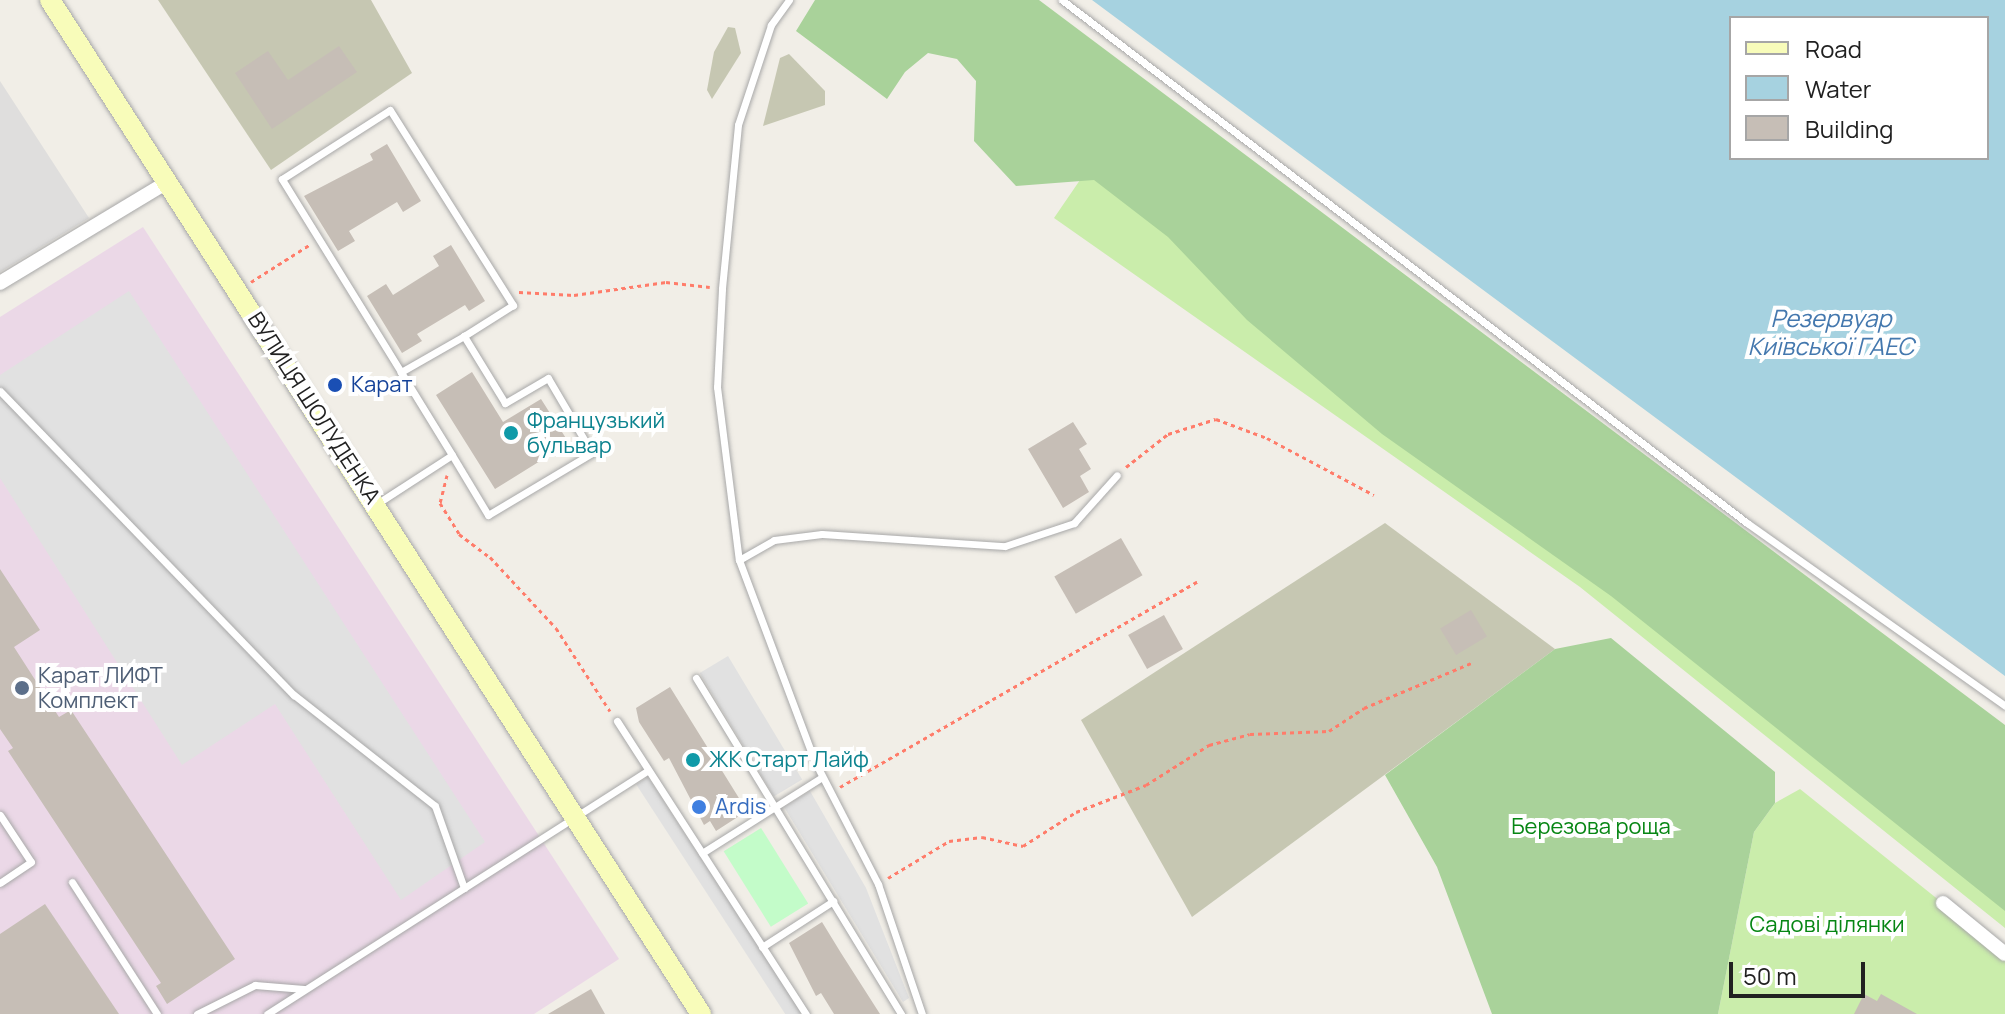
<!DOCTYPE html>
<meta charset="utf-8">
<style>
body{margin:0}
#map{position:relative;width:2005px;height:1014px;overflow:hidden;background:#f1eee7;font-family:Manrope,sans-serif}
div>[style]{position:absolute}
.residential>*{inset:0;background:#dfdedd}
.industrial>*{inset:0;background:#ebd8e7}
.construction>*{inset:0;background:#c6c7b2}
.grass>*{inset:0;background:#caedab}
.forest>*{inset:0;background:#a9d29a}
.park>*{inset:0;background:#c3fcc9;transform-origin:0 0}
.parking>*{inset:0;background:#e1e1e1;transform-origin:0 0}
.water>*{inset:0;background:#a6d2e0}
.building>*{inset:0;background:#c6beb6;transform-origin:0 0}
.path>*{height:3px;margin-top:-1.5px;transform-origin:0;background:repeating-linear-gradient(90deg,#ff7c6a 0 4px,transparent 0 8px)}
.roads{filter:drop-shadow(0 0 2px #a8a8a8) drop-shadow(0 0 2px #a8a8a8)}
.service>*{height:7px;margin:-3.5px;padding:0 3.5px;transform-origin:3.5px;border-radius:3.5px;background:#fff}
.minor>*{height:14px;margin:-7px;padding:0 7px;transform-origin:7px;border-radius:7px;background:#fff}
.secondary>*{height:20px;margin:-10px;padding:0 10px;transform-origin:10px;border-radius:10px;background:#f8fcba}
.dots>*{width:22px;height:22px;translate:-50% -50%;box-sizing:border-box;border:4px solid #fff;border-radius:50%}
span{translate:-50% -50%;white-space:nowrap;text-align:center;line-height:1.15;-webkit-text-stroke:8px #fff;paint-order:stroke}
.transit-label{font-size:22px;color:#164399}
.left{translate:0 -50%;text-align:left}
.street-label{font-size:22px;color:#212121}
.culture-label{font-size:22px;color:#0d838f}
.service-label{font-size:22px;color:#4e5e75}
.shop-label{font-size:22px;color:#366cbe}
.park-label{font-size:22px;color:#078614}
.water-label{font-size:24px;color:#4478ae;font-style:italic}
.legend{position:absolute;left:1729px;top:16px;width:260px;height:144px;box-sizing:border-box;background:#fff;border:2px solid #a6a6a6;margin:0;padding:10px 14px;list-style:none;font-size:24px;color:#212121}
.legend li{display:flex;align-items:center;gap:16px;height:40px}
.legend b{width:40px;border:2px solid #a6a6a6}
.scale{position:absolute;left:1729px;top:962px;width:136px;height:36px;box-sizing:border-box;border:4px solid #212121;border-top:0;padding-left:10px;font-size:24px;line-height:28px;white-space:nowrap;color:#212121;-webkit-text-stroke:6px #fff;paint-order:stroke}
</style>
<div id="map">
<div class="residential">
<i style="clip-path:polygon(0 81px,89px 218px,0 272px)"></i>
</div>
<div class="industrial">
<i style="clip-path:polygon(143px 227px,619px 959px,534px 1014px,0 1014px,0 317px)"></i>
</div>
<div class="construction">
<i style="clip-path:polygon(158px 0,371px 0,412px 73px,271px 170px)"></i>
<i style="clip-path:polygon(728px 27px,735px 28px,741px 53px,712px 99px,707px 90px,714px 52px)"></i>
<i style="clip-path:polygon(789px 54px,825px 91px,825px 105px,763px 126px,780px 58px)"></i>
<i style="clip-path:polygon(1385px 523px,1555px 649px,1192px 917px,1081px 720px)"></i>
</div>
<div class="grass">
<i style="clip-path:polygon(1093px 161px,2005px 843px,2005px 928px,1580px 587px,1054px 218px)"></i>
<i style="clip-path:polygon(1800px 789px,2005px 953px,2005px 1014px,1718px 1014px,1754px 832px,1775px 803px)"></i>
</div>
<div class="forest">
<i style="clip-path:polygon(815px 0,1039px 0,2005px 725px,2005px 911px,1611px 596px,1382px 434px,1247px 320px,1168px 237px,1094px 180px,1016px 186px,974px 141px,976px 81px,957px 59px,928px 53px,905px 72px,887px 99px,796px 31px)"></i>
<i style="clip-path:polygon(1611px 638px,1775px 772px,1775px 803px,1754px 832px,1718px 1014px,1492px 1014px,1437px 867px,1385px 775px,1555px 649px)"></i>
</div>
<div class="park">
<i style="left:761px;top:828px;width:89px;height:44px;rotate:58deg"></i>
</div>
<div class="parking">
<i style="clip-path:polygon(129px 291px,485px 842px,401px 900px,275px 704px,182px 765px,0 478px,0 375px)"></i>
<i style="left:728px;top:656px;width:144px;height:33px;rotate:59deg"></i>
<i style="left:648px;top:777px;width:281px;height:14px;rotate:57deg"></i>
<i style="clip-path:polygon(810px 791px,866px 888px,909px 998px,903px 1002px,784px 807px)"></i>
</div>
<div class="water">
<i style="clip-path:polygon(evenodd,1092px 0,2005px 0,2005px 676px,1896px 596px,1092px 0,1731px 18px,1987px 18px,1987px 158px,1731px 158px,1731px 18px)"></i>
</div>
<div class="building">
<i style="clip-path:polygon(339px 46px,357px 72px,272px 129px,235px 73px,268px 51px,288px 80px)"></i>
<i style="clip-path:polygon(387px 144px,421px 201px,403px 212px,397px 202px,349px 231px,355px 241px,338px 251px,304px 196px,373px 160px,370px 154px)"></i>
<i style="clip-path:polygon(451px 245px,485px 301px,469px 311px,465px 305px,417px 334px,422px 341px,402px 353px,367px 296px,386px 284px,393px 295px,439px 266px,433px 256px)"></i>
<i style="clip-path:polygon(472px 372px,503px 422px,541px 399px,569px 443px,495px 489px,436px 395px)"></i>
<i style="clip-path:polygon(1073px 422px,1087px 444px,1079px 449px,1091px 469px,1080px 476px,1089px 492px,1063px 508px,1028px 449px)"></i>
<i style="left:1121px;top:538px;width:43px;height:77px;rotate:60deg"></i>
<i style="clip-path:polygon(0 569px,40px 630px,14px 647px,59px 717px,71px 710px,235px 959px,167px 1004px,156px 986px,161px 983px,8px 751px,13px 748px,0 729px)"></i>
<i style="left:1471px;top:610px;width:31px;height:36px;rotate:59deg"></i>
<i style="left:1164px;top:615px;width:39px;height:41px;rotate:61deg"></i>
<i style="clip-path:polygon(670px 687px,747px 811px,716px 831px,710px 821px,704px 825px,669px 758px,664px 761px,639px 722px,636px 708px)"></i>
<i style="clip-path:polygon(45px 904px,119px 1014px,0 1014px,0 934px)"></i>
<i style="clip-path:polygon(822px 922px,841px 953px,880px 1014px,834px 1014px,821px 993px,816px 996px,789px 943px)"></i>
<i style="clip-path:polygon(591px 989px,605px 1014px,548px 1014px)"></i>
<i style="clip-path:polygon(1864px 994px,1877px 1001px,1881px 994px,1917px 1014px,1854px 1014px)"></i>
</div>
<div class="path">
<i style="left:251px;top:282px;width:69px;rotate:-32.5deg"></i>
<i style="left:519px;top:292px;width:55px;rotate:3.1deg"></i>
<i style="left:574px;top:295px;width:93px;rotate:-8deg"></i>
<i style="left:666px;top:282px;width:44px;rotate:6.5deg"></i>
<i style="left:1126px;top:467px;width:53px;rotate:-38.2deg"></i>
<i style="left:1168px;top:434px;width:50px;rotate:-17.4deg"></i>
<i style="left:1216px;top:419px;width:54px;rotate:20.4deg"></i>
<i style="left:1267px;top:438px;width:121px;rotate:28deg"></i>
<i style="left:447px;top:475px;width:29px;rotate:104deg"></i>
<i style="left:440px;top:503px;width:36px;rotate:58deg"></i>
<i style="left:459px;top:534px;width:39px;rotate:37deg"></i>
<i style="left:490px;top:557px;width:97px;rotate:47.1deg"></i>
<i style="left:556px;top:628px;width:99px;rotate:57deg"></i>
<i style="left:840px;top:787px;width:412px;rotate:-29.9deg"></i>
<i style="left:888px;top:878px;width:71px;rotate:-31.2deg"></i>
<i style="left:949px;top:841px;width:33px;rotate:-7deg"></i>
<i style="left:982px;top:837px;width:42px;rotate:12.4deg"></i>
<i style="left:1023px;top:846px;width:63px;rotate:-32.7deg"></i>
<i style="left:1076px;top:812px;width:75px;rotate:-21.1deg"></i>
<i style="left:1146px;top:785px;width:75px;rotate:-32.4deg"></i>
<i style="left:1209px;top:745px;width:42px;rotate:-15deg"></i>
<i style="left:1250px;top:734px;width:79px;rotate:-2.2deg"></i>
<i style="left:1329px;top:731px;width:42px;rotate:-33.3deg"></i>
<i style="left:1364px;top:708px;width:116px;rotate:-22.8deg"></i>
</div>
<div class="roads">
<div class="service">
<i style="left:789px;top:0;width:31px;rotate:126deg"></i>
<i style="left:771px;top:25px;width:105px;rotate:108.3deg"></i>
<i style="left:738px;top:125px;width:165px;rotate:95.6deg"></i>
<i style="left:722px;top:289px;width:98px;rotate:92.9deg"></i>
<i style="left:717px;top:387px;width:174px;rotate:82.8deg"></i>
<i style="left:739px;top:560px;width:214px;rotate:69.4deg"></i>
<i style="left:814px;top:760px;width:140px;rotate:62.7deg"></i>
<i style="left:878px;top:884px;width:137px;rotate:71.3deg"></i>
<i style="left:1062px;top:0;width:862px;rotate:37.36deg"></i>
<i style="left:1747px;top:523px;width:316px;rotate:35.3deg"></i>
<i style="left:401px;top:372px;width:227px;rotate:-121.7deg"></i>
<i style="left:282px;top:179px;width:128px;rotate:-32.6deg"></i>
<i style="left:390px;top:110px;width:231px;rotate:57.8deg"></i>
<i style="left:513px;top:305px;width:58px;rotate:147.7deg"></i>
<i style="left:0;top:391px;width:423px;rotate:46deg"></i>
<i style="left:294px;top:695px;width:179px;rotate:38.2deg"></i>
<i style="left:435px;top:806px;width:87px;rotate:70.5deg"></i>
<i style="left:378px;top:503px;width:88px;rotate:-33deg"></i>
<i style="left:452px;top:455px;width:70px;rotate:59deg"></i>
<i style="left:488px;top:515px;width:121px;rotate:-30.8deg"></i>
<i style="left:592px;top:453px;width:87px;rotate:-120.4deg"></i>
<i style="left:548px;top:378px;width:50px;rotate:149.8deg"></i>
<i style="left:505px;top:403px;width:79px;rotate:-121.5deg"></i>
<i style="left:464px;top:336px;width:73px;rotate:150.3deg"></i>
<i style="left:401px;top:372px;width:97px;rotate:58.4deg"></i>
<i style="left:739px;top:560px;width:40px;rotate:-29.7deg"></i>
<i style="left:774px;top:540px;width:48px;rotate:-7.1deg"></i>
<i style="left:822px;top:534px;width:183px;rotate:3.8deg"></i>
<i style="left:1005px;top:546px;width:73px;rotate:-18.4deg"></i>
<i style="left:1074px;top:523px;width:64px;rotate:-48.1deg"></i>
<i style="left:696px;top:678px;width:394px;rotate:58.6deg"></i>
<i style="left:617px;top:721px;width:349px;rotate:57.2deg"></i>
<i style="left:0;top:815px;width:56px;rotate:56.6deg"></i>
<i style="left:31px;top:862px;width:37px;rotate:146deg"></i>
<i style="left:702px;top:853px;width:142px;rotate:-32.3deg"></i>
<i style="left:72px;top:882px;width:157px;rotate:57.2deg"></i>
<i style="left:762px;top:947px;width:85px;rotate:-32.9deg"></i>
<i style="left:197px;top:1014px;width:65px;rotate:-26.6deg"></i>
<i style="left:255px;top:985px;width:49px;rotate:4.7deg"></i>
<i style="left:267px;top:1014px;width:452px;rotate:-32.6deg"></i>
</div>
<div class="minor">
<i style="left:0;top:283px;width:197px;rotate:-31.1deg"></i>
<i style="left:1943px;top:903px;width:80px;rotate:39.4deg"></i>
</div>
<div class="secondary">
<i style="left:50px;top:0;width:1205px;rotate:57.3deg"></i>
</div>
</div>
<div class="dots">
<i style="left:335px;top:385px;background:#1a4fb4"></i>
<i style="left:511px;top:433px;background:#0f9aa8"></i>
<i style="left:22px;top:688px;background:#5c6f8a"></i>
<i style="left:693px;top:760px;background:#0f9aa8"></i>
<i style="left:699px;top:807px;background:#3f7fe0"></i>
</div>
<div class="transit-label">
<span class="left" style="left:351px;top:385px">Карат</span>
</div>
<div class="street-label">
<span style="left:314px;top:408px;rotate:57deg">ВУЛИЦЯ ШОЛУДЕНКА</span>
</div>
<div class="culture-label">
<span class="left" style="left:527px;top:433px">Французький<br>бульвар</span>
<span class="left" style="left:709px;top:760px">ЖК Старт Лайф</span>
</div>
<div class="service-label">
<span class="left" style="left:38px;top:688px">Карат ЛИФТ<br>Комплект</span>
</div>
<div class="shop-label">
<span class="left" style="left:715px;top:807px">Ardis</span>
</div>
<div class="park-label">
<span style="left:1591px;top:827px">Березова роща</span>
<span style="left:1827px;top:925px">Садові ділянки</span>
</div>
<div class="water-label">
<span style="left:1831px;top:332px">Резервуар<br>Київської ГАЕС</span>
</div>
<ul class="legend">
<li><b style="height:10px;background:#f8fcba"></b>Road</li>
<li><b style="height:22px;background:#a6d2e0"></b>Water</li>
<li><b style="height:22px;background:#c6beb6"></b>Building</li>
</ul>
<div class="scale">50 m</div>
</div>
